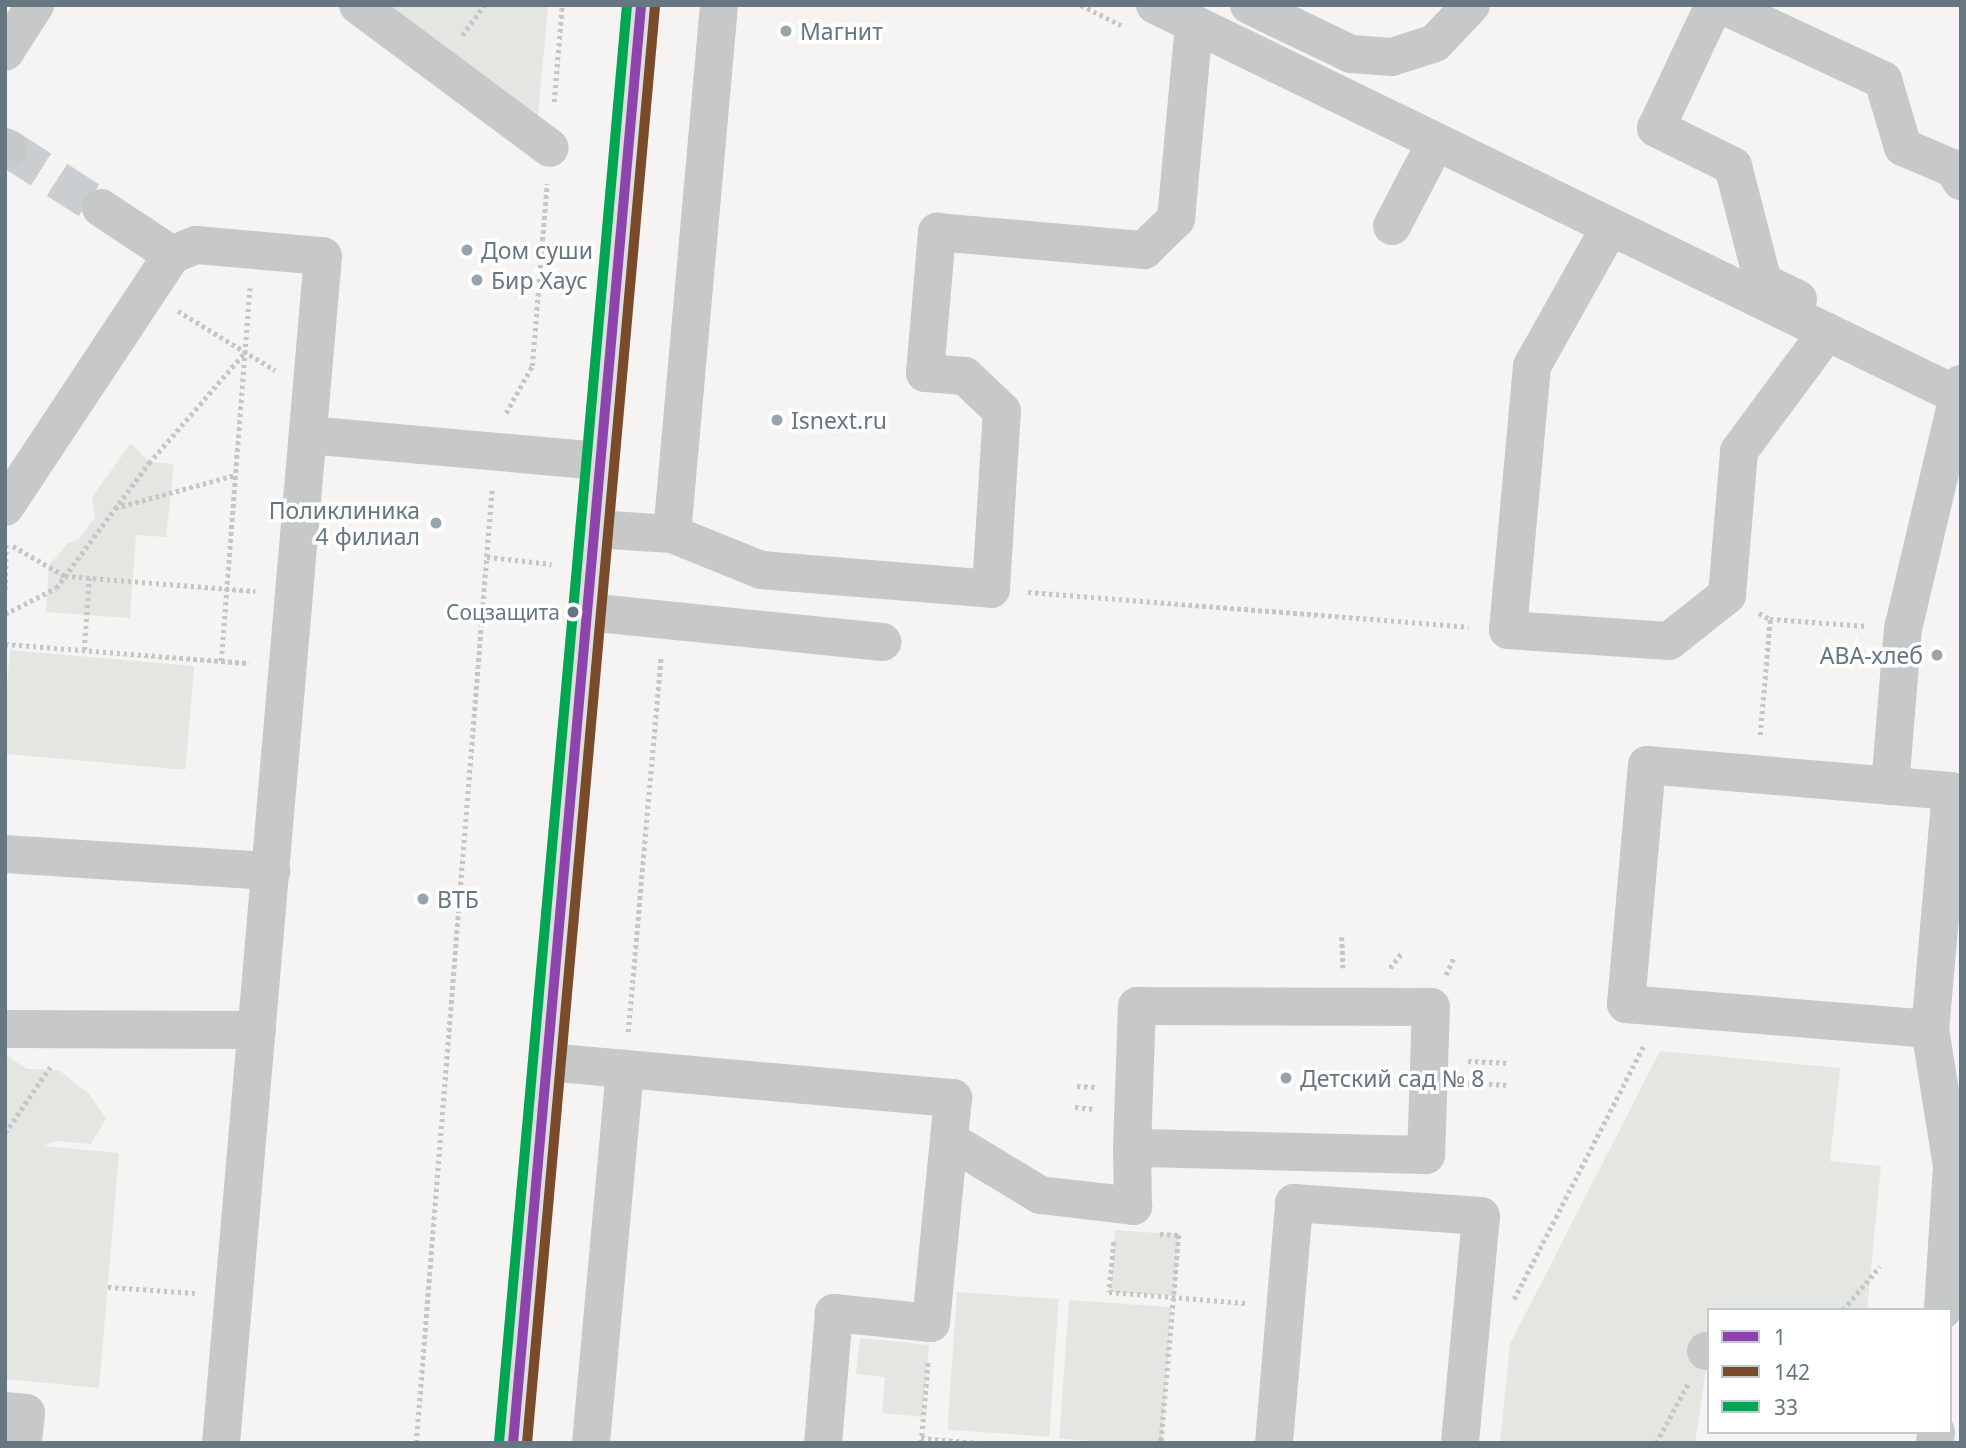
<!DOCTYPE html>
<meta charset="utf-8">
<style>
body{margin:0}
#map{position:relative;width:1966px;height:1448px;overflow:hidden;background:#f5f4f3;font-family:"Noto Sans",sans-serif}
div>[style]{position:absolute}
.green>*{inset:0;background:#e3e6e1;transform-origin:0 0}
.minor-tunnel>*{height:38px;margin-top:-19px;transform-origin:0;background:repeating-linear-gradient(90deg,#caced1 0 38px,transparent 0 57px)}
.path>*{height:4.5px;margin-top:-2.25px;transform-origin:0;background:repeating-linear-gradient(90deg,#c5c6c7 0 3.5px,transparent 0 7px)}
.minor>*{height:38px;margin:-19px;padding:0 19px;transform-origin:19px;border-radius:19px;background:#c7c8c8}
.major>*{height:38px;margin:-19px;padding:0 19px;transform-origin:19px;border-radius:19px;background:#dddede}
.bus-1>*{height:10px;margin:-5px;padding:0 5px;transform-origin:5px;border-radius:5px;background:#8e44ad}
.bus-2>*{height:10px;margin:-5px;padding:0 5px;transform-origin:5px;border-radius:5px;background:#7a4b2a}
.bus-3>*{height:10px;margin:-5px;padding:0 5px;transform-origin:5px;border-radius:5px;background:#00a651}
.dots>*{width:19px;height:19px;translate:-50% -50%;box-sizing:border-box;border:4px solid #fff;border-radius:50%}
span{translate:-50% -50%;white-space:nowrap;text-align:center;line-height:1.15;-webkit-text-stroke:7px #fff;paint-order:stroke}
.bus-label{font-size:21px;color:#667782}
.right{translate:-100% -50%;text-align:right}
.poi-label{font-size:23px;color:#667782}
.left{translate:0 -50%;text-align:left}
.frame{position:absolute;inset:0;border:7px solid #667782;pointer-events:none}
.legend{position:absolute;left:1707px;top:1308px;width:245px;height:126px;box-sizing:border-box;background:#fff;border:2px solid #c2c9cd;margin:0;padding:9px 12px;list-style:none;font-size:21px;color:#667782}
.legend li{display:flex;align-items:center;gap:14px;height:35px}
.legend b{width:35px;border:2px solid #c2c9cd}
</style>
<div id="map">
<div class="green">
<i style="clip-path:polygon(392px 5px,548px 5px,538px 116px,392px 10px)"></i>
<i style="clip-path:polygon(131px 443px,149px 462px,174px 464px,166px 537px,136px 535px,130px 618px,46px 612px,49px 566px,67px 544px,80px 538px,95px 517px,92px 497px)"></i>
<i style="left:10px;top:650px;width:185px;height:104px;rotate:5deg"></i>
<i style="clip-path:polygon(1660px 1051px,1840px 1068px,1830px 1161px,1881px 1166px,1867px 1310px,1709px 1310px,1709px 1351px,1695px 1443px,1500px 1443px,1510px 1344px)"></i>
<i style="clip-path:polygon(5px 1055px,27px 1069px,59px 1070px,89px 1094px,106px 1119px,91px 1144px,56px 1141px,43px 1146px,119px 1153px,99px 1388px,5px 1379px)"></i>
<i style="left:1115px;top:1230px;width:64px;height:62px;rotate:4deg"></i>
<i style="left:957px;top:1292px;width:102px;height:138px;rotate:4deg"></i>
<i style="left:1069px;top:1300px;width:103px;height:139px;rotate:4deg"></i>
<i style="clip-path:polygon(860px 1338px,929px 1345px,923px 1417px,882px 1413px,885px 1377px,856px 1374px)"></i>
</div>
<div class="minor-tunnel">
<i style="left:9px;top:149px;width:109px;rotate:32.7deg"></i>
</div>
<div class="path">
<i style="left:1081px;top:5px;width:45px;rotate:26.6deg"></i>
<i style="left:462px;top:35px;width:38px;rotate:-53deg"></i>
<i style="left:554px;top:102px;width:97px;rotate:-85.3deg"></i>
<i style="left:178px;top:311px;width:114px;rotate:31.3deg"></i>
<i style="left:506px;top:413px;width:54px;rotate:-61deg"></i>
<i style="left:532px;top:366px;width:183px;rotate:-85.3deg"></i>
<i style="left:115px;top:508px;width:124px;rotate:-15.4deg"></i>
<i style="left:13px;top:546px;width:60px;rotate:30deg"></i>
<i style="left:65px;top:576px;width:191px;rotate:4.5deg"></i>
<i style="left:487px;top:557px;width:65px;rotate:6.1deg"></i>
<i style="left:5px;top:590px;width:45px;rotate:-88.7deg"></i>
<i style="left:1028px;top:592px;width:442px;rotate:4.5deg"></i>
<i style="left:1759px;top:613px;width:13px;rotate:29deg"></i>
<i style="left:1770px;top:619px;width:97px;rotate:4.1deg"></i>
<i style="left:5px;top:614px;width:57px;rotate:-27deg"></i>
<i style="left:56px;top:588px;width:156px;rotate:-53.4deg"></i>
<i style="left:149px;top:463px;width:147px;rotate:-49.1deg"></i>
<i style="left:5px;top:644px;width:245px;rotate:4.5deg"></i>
<i style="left:84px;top:650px;width:72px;rotate:-86deg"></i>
<i style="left:221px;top:661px;width:374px;rotate:-85.6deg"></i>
<i style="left:1760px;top:735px;width:116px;rotate:-85.1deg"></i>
<i style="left:1342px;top:937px;width:31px;rotate:88deg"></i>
<i style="left:1390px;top:968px;width:20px;rotate:-53deg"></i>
<i style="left:1446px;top:975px;width:20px;rotate:-66deg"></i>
<i style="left:628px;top:1032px;width:376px;rotate:-85deg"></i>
<i style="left:1468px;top:1061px;width:42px;rotate:2.7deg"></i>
<i style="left:1468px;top:1083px;width:40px;rotate:2.9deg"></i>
<i style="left:1077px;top:1086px;width:18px;rotate:3deg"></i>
<i style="left:1075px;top:1107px;width:19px;rotate:6deg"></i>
<i style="left:5px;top:1133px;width:80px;rotate:-55.7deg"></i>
<i style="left:1160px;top:1234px;width:19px;rotate:3deg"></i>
<i style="left:1179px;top:1235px;width:209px;rotate:94.9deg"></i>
<i style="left:1114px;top:1242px;width:50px;rotate:95.7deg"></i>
<i style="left:1109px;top:1292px;width:137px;rotate:4.6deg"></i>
<i style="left:108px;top:1287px;width:87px;rotate:3.9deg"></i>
<i style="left:1514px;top:1299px;width:285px;rotate:-62.9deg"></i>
<i style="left:1843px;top:1310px;width:57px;rotate:-49.9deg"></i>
<i style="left:921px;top:1438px;width:57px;rotate:5deg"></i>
<i style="left:416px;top:1443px;width:957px;rotate:-85.45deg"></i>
<i style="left:921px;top:1443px;width:83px;rotate:-85.2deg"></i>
<i style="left:1656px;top:1443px;width:69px;rotate:-61.6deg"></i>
</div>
<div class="minor">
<i style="left:358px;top:5px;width:239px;rotate:36.7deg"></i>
<i style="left:1155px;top:5px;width:896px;rotate:25.94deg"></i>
<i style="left:1249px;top:5px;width:113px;rotate:25.7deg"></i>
<i style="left:1351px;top:54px;width:41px;rotate:4.2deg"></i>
<i style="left:1392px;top:57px;width:45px;rotate:-18deg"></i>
<i style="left:1435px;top:43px;width:52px;rotate:-46.5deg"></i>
<i style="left:1714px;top:5px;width:136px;rotate:115.2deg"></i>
<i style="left:1656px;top:128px;width:86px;rotate:26.3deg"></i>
<i style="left:1733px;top:166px;width:120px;rotate:75.5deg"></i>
<i style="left:1763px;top:282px;width:39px;rotate:26deg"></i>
<i style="left:1722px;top:5px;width:178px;rotate:25deg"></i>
<i style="left:1883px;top:80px;width:70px;rotate:73.4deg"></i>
<i style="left:1903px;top:147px;width:56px;rotate:23.3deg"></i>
<i style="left:1954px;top:169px;width:14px;rotate:60deg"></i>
<i style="left:5px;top:52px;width:56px;rotate:-57.4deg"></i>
<i style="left:5px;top:147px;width:4px;rotate:27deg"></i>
<i style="left:101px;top:208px;width:85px;rotate:33.5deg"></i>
<i style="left:1392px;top:226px;width:95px;rotate:-62.4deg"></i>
<i style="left:1610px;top:227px;width:159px;rotate:119.3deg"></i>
<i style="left:1532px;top:366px;width:265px;rotate:95.2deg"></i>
<i style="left:1508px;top:630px;width:161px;rotate:3.9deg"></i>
<i style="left:1669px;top:641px;width:74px;rotate:-38.4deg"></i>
<i style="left:1727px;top:595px;width:144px;rotate:-85.2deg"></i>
<i style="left:1739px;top:451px;width:148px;rotate:-53.5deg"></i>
<i style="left:308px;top:435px;width:293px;rotate:5.1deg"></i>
<i style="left:5px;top:507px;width:302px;rotate:-56.5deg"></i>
<i style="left:172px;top:255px;width:26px;rotate:-23deg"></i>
<i style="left:196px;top:245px;width:127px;rotate:5deg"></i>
<i style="left:323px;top:256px;width:1191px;rotate:94.91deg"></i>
<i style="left:594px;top:529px;width:78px;rotate:3.7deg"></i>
<i style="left:672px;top:534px;width:96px;rotate:22deg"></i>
<i style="left:761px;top:570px;width:231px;rotate:4.7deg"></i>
<i style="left:991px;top:589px;width:178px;rotate:-86.5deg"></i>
<i style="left:1002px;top:411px;width:51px;rotate:-136.6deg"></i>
<i style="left:965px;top:376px;width:40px;rotate:-175.7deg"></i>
<i style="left:925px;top:373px;width:142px;rotate:-85.1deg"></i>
<i style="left:937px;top:232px;width:208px;rotate:5deg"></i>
<i style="left:1144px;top:250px;width:45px;rotate:-44.1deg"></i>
<i style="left:1176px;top:219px;width:196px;rotate:-84.7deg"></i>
<i style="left:672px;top:534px;width:531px;rotate:-84.92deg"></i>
<i style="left:587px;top:612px;width:297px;rotate:5.8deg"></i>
<i style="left:1890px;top:786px;width:158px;rotate:-85.3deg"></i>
<i style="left:1903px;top:629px;width:252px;rotate:-76.7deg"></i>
<i style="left:1951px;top:791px;width:239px;rotate:95deg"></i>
<i style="left:1930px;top:1029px;width:305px;rotate:-175.3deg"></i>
<i style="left:1626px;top:1004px;width:240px;rotate:-85deg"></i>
<i style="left:1647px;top:765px;width:305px;rotate:4.9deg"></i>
<i style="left:1951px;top:791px;width:12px;rotate:31deg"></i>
<i style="left:5px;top:854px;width:267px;rotate:3.7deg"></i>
<i style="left:5px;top:1029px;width:252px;rotate:0.2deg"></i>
<i style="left:1930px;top:1029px;width:139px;rotate:80.9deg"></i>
<i style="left:1952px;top:1166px;width:144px;rotate:93.6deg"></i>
<i style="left:547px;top:1062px;width:408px;rotate:5.1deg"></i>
<i style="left:953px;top:1098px;width:226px;rotate:95.6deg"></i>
<i style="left:931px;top:1323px;width:98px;rotate:-174.1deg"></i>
<i style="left:834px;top:1313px;width:130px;rotate:94.8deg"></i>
<i style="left:949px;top:1140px;width:106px;rotate:31.1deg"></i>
<i style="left:1040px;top:1195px;width:94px;rotate:6.7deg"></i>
<i style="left:1133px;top:1206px;width:58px;rotate:-91deg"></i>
<i style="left:1132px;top:1148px;width:142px;rotate:-88deg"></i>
<i style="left:1137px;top:1006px;width:294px;rotate:0.2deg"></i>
<i style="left:1431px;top:1007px;width:148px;rotate:91.9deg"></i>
<i style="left:1426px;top:1155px;width:294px;rotate:-178.6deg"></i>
<i style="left:1706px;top:1351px;width:3px"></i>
<i style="left:5px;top:1411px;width:21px;rotate:5deg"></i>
<i style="left:26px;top:1413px;width:30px;rotate:96deg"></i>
<i style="left:591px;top:1443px;width:376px;rotate:-84.8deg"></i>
<i style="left:1274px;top:1443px;width:241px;rotate:-85.2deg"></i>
<i style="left:1294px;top:1203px;width:187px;rotate:4deg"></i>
<i style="left:1481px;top:1216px;width:228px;rotate:95.3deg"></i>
<i style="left:1935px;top:1443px;width:11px;rotate:-85deg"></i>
</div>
<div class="major">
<i style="left:513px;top:1443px;width:1444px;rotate:-84.91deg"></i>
</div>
<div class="bus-1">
<i style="left:513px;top:1443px;width:1444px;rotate:-84.91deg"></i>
</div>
<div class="bus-2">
<i style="left:527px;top:1443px;width:1443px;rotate:-84.91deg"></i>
</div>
<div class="bus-3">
<i style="left:499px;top:1442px;width:1443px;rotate:-84.91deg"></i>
</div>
<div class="dots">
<i style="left:786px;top:31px;background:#98a3aa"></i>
<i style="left:467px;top:250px;background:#98a3aa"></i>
<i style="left:477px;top:280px;background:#98a3aa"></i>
<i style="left:777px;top:420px;background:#98a3aa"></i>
<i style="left:436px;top:523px;background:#98a3aa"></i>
<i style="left:573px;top:612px;background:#667782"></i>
<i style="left:1937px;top:655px;background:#98a3aa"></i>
<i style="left:423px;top:899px;background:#98a3aa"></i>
<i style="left:1286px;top:1078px;background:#98a3aa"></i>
</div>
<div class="bus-label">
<span class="right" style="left:560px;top:612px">Соцзащита</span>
</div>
<div class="poi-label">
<span class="left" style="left:800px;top:31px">Магнит</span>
<span class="left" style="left:481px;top:250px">Дом суши</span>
<span class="left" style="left:491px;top:280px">Бир Хаус</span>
<span class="left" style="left:791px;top:420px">Isnext.ru</span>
<span class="right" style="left:420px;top:523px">Поликлиника<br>4 филиал</span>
<span class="right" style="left:1923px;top:655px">АВА-хлеб</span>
<span class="left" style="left:437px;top:899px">ВТБ</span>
<span class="left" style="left:1300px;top:1078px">Детский сад № 8</span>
</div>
<div class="frame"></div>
<ul class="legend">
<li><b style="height:9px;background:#8e44ad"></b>1</li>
<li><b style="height:9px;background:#7a4b2a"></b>142</li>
<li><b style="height:9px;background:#00a651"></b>33</li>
</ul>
</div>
